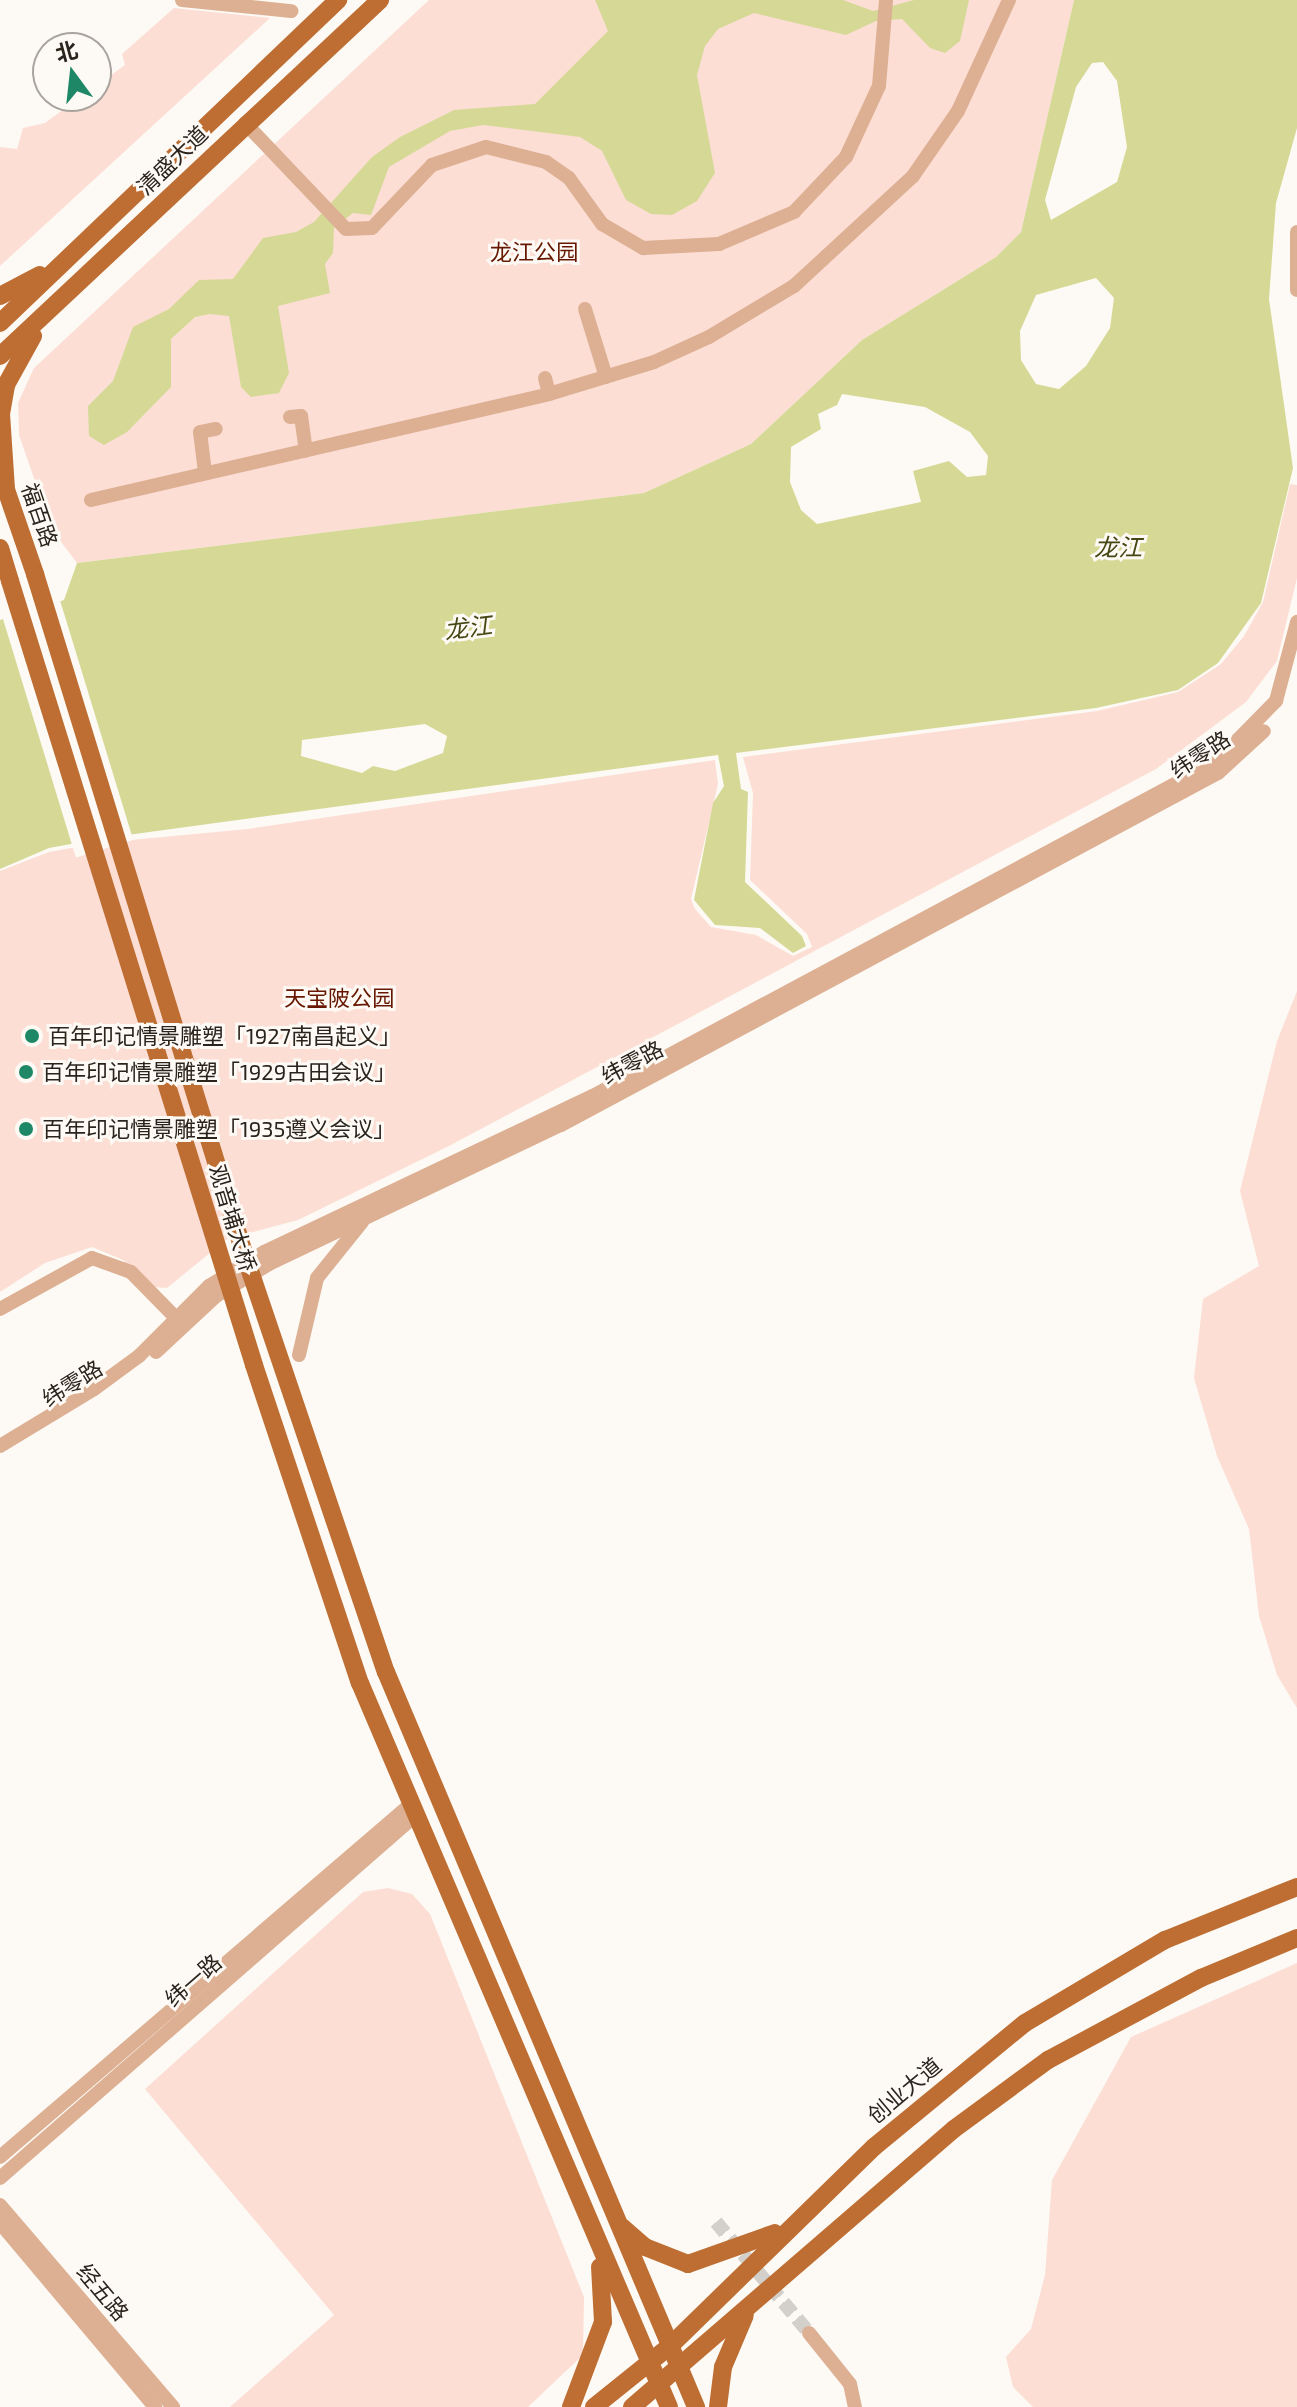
<!DOCTYPE html>
<meta charset="utf-8">
<style>
body{margin:0}
#map{position:relative;width:1297px;height:2407px;overflow:hidden;background:#fdfaf5;font-family:"Exo 2","Noto Sans SC",sans-serif}
div>[style]{position:absolute}
.green>*{inset:0;background:#fcded5}
.water>*{inset:0;background:#d6d996}
.pier>*{inset:0;background:#fdfaf5;transform-origin:0 0}
.minor-tunnel>*{height:14px;margin-top:-7px;transform-origin:0;background:repeating-linear-gradient(90deg,#d3cfca 0 14px,transparent 0 21px)}
.minor>*{height:14px;margin:-7px;padding:0 7px;transform-origin:7px;border-radius:7px;background:#ddb093}
.major>*{height:18px;margin:-9px;padding:0 9px;transform-origin:9px;border-radius:9px;background:#be6e32}
.major-bridge>*{height:18px;margin:-9px;padding:0 9px;transform-origin:9px;border-radius:9px;background:#be6e32}
.dots>*{width:22px;height:22px;translate:-50% -50%;box-sizing:border-box;border:4px solid #fdfaf5;border-radius:50%}
span{translate:-50% -50%;white-space:nowrap;text-align:center;line-height:1.15;-webkit-text-stroke:6px #fdfaf5;paint-order:stroke}
.street-label{font-size:22px;color:#2b241c}
.park-label{font-size:22px;color:#671700}
.poi-label{font-size:22px;color:#2b241c}
.left{translate:0 -50%;text-align:left}
.water-label{font-size:24px;color:#464714;font-style:italic}
.north{position:absolute;left:32px;top:32px;width:80px;height:80px;box-sizing:border-box;background:#fdfaf5;border:2px solid #a9a49e;border-radius:50%;rotate:345deg;font-size:22px;font-weight:700;line-height:32px;text-align:center;color:#2b241c}
.north::after{content:'';display:block;margin:auto;width:28px;height:36px;background:#1e8866;clip-path:polygon(50% 0,100% 100%,50% 72%,0 100%)}
</style>
<div id="map">
<div class="green">
<i style="clip-path:polygon(429px 0,1074px 0,1021px 232px,996px 257px,862px 340px,751px 444px,644px 493px,77px 563px,52px 530px,19px 435px,18px 403px,34px 368px)"></i>
<i style="clip-path:polygon(174px 8px,270px 18px,0 266px,0 147px,17px 149px,23px 128px,45px 123px,82px 96px,96px 96px,96px 86px,125px 65px,122px 54px)"></i>
<i style="clip-path:polygon(1290px 484px,1297px 485px,1297px 578px,1277px 661px,1246px 702px,1156px 769px,447px 1147px,298px 1220px,227px 1239px,167px 1288px,153px 1287px,123px 1260px,92px 1247px,45px 1263px,0 1292px,0 871px,49px 852px,99px 843px,248px 829px,715px 760px,718px 784px,691px 899px,695px 909px,711px 927px,756px 935px,793px 956px,812px 947px,807px 934px,750px 880px,753px 793px,743px 757px,1097px 711px,1178px 692px,1221px 664px,1244px 636px,1263px 602px)"></i>
<i style="clip-path:polygon(1297px 991px,1297px 1708px,1277px 1675px,1259px 1616px,1249px 1529px,1217px 1456px,1194px 1378px,1203px 1299px,1259px 1266px,1240px 1191px,1277px 1041px)"></i>
<i style="clip-path:polygon(388px 1888px,412px 1894px,430px 1914px,584px 2297px,583px 2355px,528px 2407px,230px 2407px,334px 2315px,145px 2089px,363px 1892px)"></i>
<i style="clip-path:polygon(1297px 1963px,1297px 2407px,1033px 2407px,1013px 2387px,1006px 2357px,1031px 2329px,1045px 2275px,1052px 2180px,1131px 2037px)"></i>
</div>
<div class="water">
<i style="clip-path:polygon(595px 0,843px 0,873px 11px,914px 0,969px 0,960px 41px,945px 53px,930px 48px,902px 19px,876px 21px,846px 35px,754px 13px,718px 29px,705px 46px,697px 75px,715px 173px,697px 201px,672px 215px,651px 214px,626px 200px,602px 151px,580px 137px,483px 125px,450px 131px,389px 167px,371px 215px,353px 213px,334px 228px,333px 253px,325px 264px,330px 293px,278px 306px,289px 373px,279px 393px,251px 397px,241px 387px,229px 316px,210px 314px,195px 317px,171px 339px,171px 387px,127px 432px,104px 445px,89px 436px,88px 406px,113px 381px,133px 327px,169px 309px,199px 280px,233px 279px,263px 238px,296px 232px,314px 222px,372px 157px,400px 137px,454px 110px,535px 104px,608px 31px)"></i>
<i style="clip-path:polygon(evenodd,1074px 0,1297px 0,1297px 128px,1276px 203px,1269px 299px,1293px 468px,1261px 603px,1218px 663px,1178px 690px,1096px 708px,736px 753px,741px 789px,748px 792px,745px 882px,802px 936px,806px 946px,793px 953px,760px 928px,715px 925px,694px 900px,713px 803px,724px 786px,718px 755px,98px 839px,49px 848px,0 869px,0 620px,64px 600px,77px 563px,644px 493px,751px 444px,862px 340px,996px 257px,1021px 232px,1074px 0,1103px 62px,1117px 81px,1127px 147px,1117px 182px,1051px 220px,1045px 200px,1076px 87px,1092px 63px,1103px 62px,1074px 0,1096px 278px,1114px 298px,1110px 328px,1086px 366px,1059px 389px,1036px 384px,1021px 360px,1020px 331px,1036px 295px,1096px 278px,1074px 0,842px 394px,925px 407px,970px 432px,988px 456px,986px 475px,967px 477px,949px 461px,913px 471px,921px 502px,817px 524px,801px 510px,790px 482px,791px 447px,821px 429px,818px 414px,837px 405px,842px 394px,1074px 0,425px 724px,447px 736px,443px 753px,395px 771px,373px 766px,362px 773px,301px 756px,302px 740px,425px 724px)"></i>
</div>
<div class="pier">
<i style="left:59px;top:597px;width:254px;height:60px;rotate:73deg"></i>
</div>
<div class="minor-tunnel">
<i style="left:716px;top:2222px;width:145px;rotate:50deg"></i>
</div>
<div class="minor">
<i style="left:182px;top:0;width:110px;rotate:5.8deg"></i>
<i style="left:245px;top:123px;width:146px;rotate:46.4deg"></i>
<i style="left:346px;top:229px;width:26px;rotate:-2deg"></i>
<i style="left:372px;top:228px;width:87px;rotate:-46.4deg"></i>
<i style="left:432px;top:165px;width:57px;rotate:-18.4deg"></i>
<i style="left:486px;top:147px;width:62px;rotate:14deg"></i>
<i style="left:546px;top:162px;width:28px;rotate:35deg"></i>
<i style="left:569px;top:178px;width:57px;rotate:54.3deg"></i>
<i style="left:602px;top:224px;width:48px;rotate:30.3deg"></i>
<i style="left:643px;top:248px;width:76px;rotate:-3deg"></i>
<i style="left:719px;top:244px;width:82px;rotate:-23.1deg"></i>
<i style="left:794px;top:212px;width:76px;rotate:-46.6deg"></i>
<i style="left:846px;top:157px;width:78px;rotate:-65.1deg"></i>
<i style="left:879px;top:86px;width:86px;rotate:-85.3deg"></i>
<i style="left:1297px;top:232px;width:58px;rotate:90deg"></i>
<i style="left:585px;top:309px;width:71px;rotate:72.8deg"></i>
<i style="left:545px;top:378px;width:16px;rotate:76deg"></i>
<i style="left:290px;top:417px;width:11px;rotate:-5deg"></i>
<i style="left:301px;top:416px;width:35px;rotate:82deg"></i>
<i style="left:205px;top:472px;width:40px;rotate:-97.1deg"></i>
<i style="left:200px;top:432px;width:16px;rotate:-11deg"></i>
<i style="left:91px;top:500px;width:470px;rotate:-13deg"></i>
<i style="left:549px;top:394px;width:110px;rotate:-16.9deg"></i>
<i style="left:654px;top:362px;width:60px;rotate:-24.4deg"></i>
<i style="left:709px;top:337px;width:99px;rotate:-31deg"></i>
<i style="left:794px;top:286px;width:162px;rotate:-42.7deg"></i>
<i style="left:913px;top:176px;width:79px;rotate:-55.3deg"></i>
<i style="left:958px;top:111px;width:122px;rotate:-65.3deg"></i>
<i style="left:0;top:1309px;width:105px;rotate:-29deg"></i>
<i style="left:92px;top:1258px;width:41px;rotate:19.7deg"></i>
<i style="left:131px;top:1272px;width:59px;rotate:45.7deg"></i>
<i style="left:156px;top:1352px;width:82px;rotate:-43deg"></i>
<i style="left:216px;top:1296px;width:62px;rotate:-31.1deg"></i>
<i style="left:269px;top:1264px;width:323px;rotate:-25.5deg"></i>
<i style="left:561px;top:1125px;width:745px;rotate:-28.18deg"></i>
<i style="left:1218px;top:773px;width:62px;rotate:-42.4deg"></i>
<i style="left:299px;top:1355px;width:79px;rotate:-76.8deg"></i>
<i style="left:317px;top:1278px;width:72px;rotate:-51.2deg"></i>
<i style="left:0;top:1446px;width:110px;rotate:-31.2deg"></i>
<i style="left:94px;top:1389px;width:56px;rotate:-36.3deg"></i>
<i style="left:139px;top:1356px;width:99px;rotate:-45deg"></i>
<i style="left:209px;top:1286px;width:65px;rotate:-31.7deg"></i>
<i style="left:264px;top:1252px;width:364px;rotate:-25.4deg"></i>
<i style="left:593px;top:1096px;width:707px;rotate:-28.2deg"></i>
<i style="left:1216px;top:762px;width:86px;rotate:-45.5deg"></i>
<i style="left:1276px;top:701px;width:82px;rotate:-75.1deg"></i>
<i style="left:0;top:2157px;width:542px;rotate:-40.66deg"></i>
<i style="left:0;top:2178px;width:552px;rotate:-41.11deg"></i>
<i style="left:0;top:2205px;width:266px;rotate:49.4deg"></i>
<i style="left:0;top:2223px;width:241px;rotate:49.9deg"></i>
<i style="left:809px;top:2333px;width:65px;rotate:51.2deg"></i>
<i style="left:850px;top:2384px;width:24px;rotate:78deg"></i>
</div>
<div class="major">
<i style="left:0;top:296px;width:45px;rotate:-27.7deg"></i>
<i style="left:0;top:323px;width:468px;rotate:-43.7deg"></i>
<i style="left:0;top:356px;width:521px;rotate:-43.13deg"></i>
<i style="left:2px;top:478px;width:102px;rotate:71deg"></i>
<i style="left:6px;top:489px;width:75px;rotate:-93.8deg"></i>
<i style="left:1px;top:414px;width:29px;rotate:-80deg"></i>
<i style="left:6px;top:385px;width:56px;rotate:-61.1deg"></i>
<i style="left:0;top:548px;width:34px;rotate:73deg"></i>
<i style="left:386px;top:1672px;width:798px;rotate:67.13deg"></i>
<i style="left:360px;top:1683px;width:787px;rotate:66.89deg"></i>
<i style="left:622px;top:2227px;width:30px;rotate:41deg"></i>
<i style="left:645px;top:2247px;width:46px;rotate:21.6deg"></i>
<i style="left:688px;top:2264px;width:92px;rotate:-19.6deg"></i>
<i style="left:571px;top:2407px;width:91px;rotate:-69.4deg"></i>
<i style="left:603px;top:2322px;width:55px;rotate:-93.1deg"></i>
<i style="left:594px;top:2407px;width:97px;rotate:-38.8deg"></i>
<i style="left:670px;top:2346px;width:285px;rotate:-44.3deg"></i>
<i style="left:874px;top:2147px;width:195px;rotate:-39.4deg"></i>
<i style="left:1025px;top:2023px;width:163px;rotate:-30.7deg"></i>
<i style="left:1165px;top:1940px;width:142px;rotate:-21.9deg"></i>
<i style="left:632px;top:2407px;width:425px;rotate:-40.8deg"></i>
<i style="left:954px;top:2129px;width:117px;rotate:-36.3deg"></i>
<i style="left:1048px;top:2060px;width:174px;rotate:-28.2deg"></i>
<i style="left:1201px;top:1978px;width:104px;rotate:-22.6deg"></i>
<i style="left:718px;top:2407px;width:40px;rotate:-82.9deg"></i>
<i style="left:723px;top:2367px;width:56px;rotate:-67.1deg"></i>
</div>
<div class="major-bridge">
<i style="left:35px;top:574px;width:714px;rotate:72.89deg"></i>
<i style="left:245px;top:1256px;width:439px;rotate:71.3deg"></i>
<i style="left:10px;top:581px;width:821px;rotate:72.71deg"></i>
<i style="left:254px;top:1365px;width:335px;rotate:71.6deg"></i>
</div>
<div class="dots">
<i style="left:32px;top:1036px;background:#1e8866"></i>
<i style="left:26px;top:1072px;background:#1e8866"></i>
<i style="left:26px;top:1129px;background:#1e8866"></i>
</div>
<div class="street-label">
<span style="left:172px;top:160px;rotate:-44deg">清盛大道</span>
<span style="left:40px;top:515px;rotate:71deg">福百路</span>
<span style="left:1200px;top:754px;rotate:-33deg">纬零路</span>
<span style="left:632px;top:1062px;rotate:-28deg">纬零路</span>
<span style="left:233px;top:1218px;rotate:73deg">观音埔大桥</span>
<span style="left:72px;top:1383px;rotate:-32deg">纬零路</span>
<span style="left:193px;top:1980px;rotate:-41deg">纬一路</span>
<span style="left:904px;top:2090px;rotate:-40deg">创业大道</span>
<span style="left:103px;top:2292px;rotate:50deg">经五路</span>
</div>
<div class="park-label">
<span style="left:534px;top:252px">龙江公园</span>
<span style="left:339px;top:998px">天宝陂公园</span>
</div>
<div class="poi-label">
<span class="left" style="left:48px;top:1036px">百年印记情景雕塑「1927南昌起义」</span>
<span class="left" style="left:42px;top:1072px">百年印记情景雕塑「1929古田会议」</span>
<span class="left" style="left:42px;top:1129px">百年印记情景雕塑「1935遵义会议」</span>
</div>
<div class="water-label">
<span style="left:1118px;top:547px">龙江</span>
<span style="left:468px;top:627px;rotate:-7deg">龙江</span>
</div>
<div class="north">北</div>
</div>
